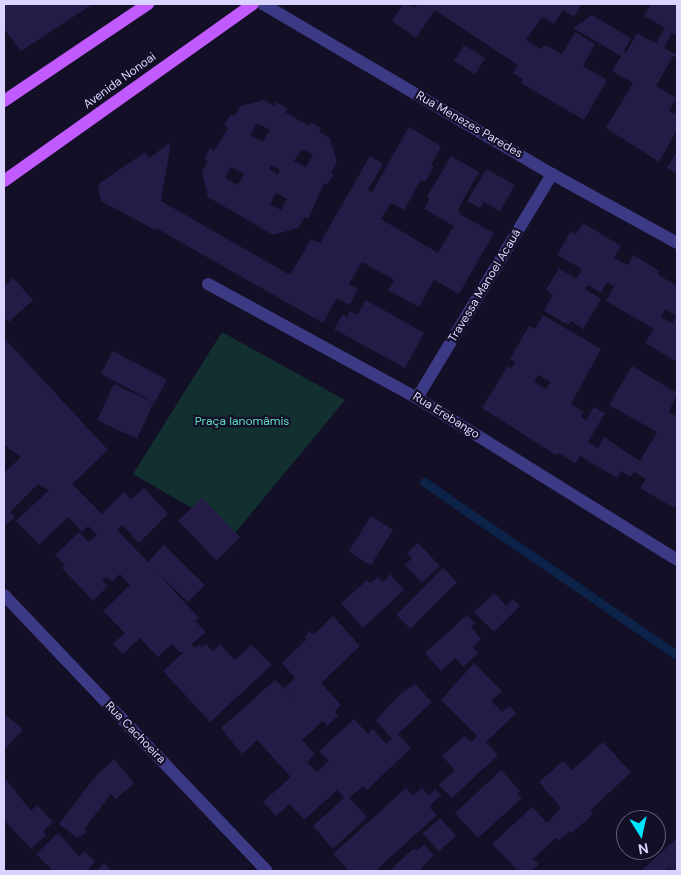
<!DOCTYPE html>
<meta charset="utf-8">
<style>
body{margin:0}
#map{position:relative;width:681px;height:875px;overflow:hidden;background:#130f26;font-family:"DM Sans",sans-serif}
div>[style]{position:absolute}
.green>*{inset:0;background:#12302f}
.stream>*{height:9px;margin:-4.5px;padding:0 4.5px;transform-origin:4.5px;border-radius:4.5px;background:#0c2248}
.building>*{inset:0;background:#241b47;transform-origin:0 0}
.minor>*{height:12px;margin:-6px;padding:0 6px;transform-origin:6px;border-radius:6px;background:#3d3a85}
.major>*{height:12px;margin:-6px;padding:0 6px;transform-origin:6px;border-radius:6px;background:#c25bff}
span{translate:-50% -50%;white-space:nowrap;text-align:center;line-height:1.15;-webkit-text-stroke:4.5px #130f26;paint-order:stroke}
.street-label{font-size:12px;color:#d9d4ff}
.park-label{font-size:12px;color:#5fe0c0}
.frame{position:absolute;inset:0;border:5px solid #d9d4ff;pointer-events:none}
.north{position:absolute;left:616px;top:810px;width:50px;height:50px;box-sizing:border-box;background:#130f26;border:1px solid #625e7d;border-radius:50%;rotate:170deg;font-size:14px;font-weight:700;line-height:20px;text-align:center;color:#d9d4ff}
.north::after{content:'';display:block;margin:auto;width:18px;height:22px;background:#00e5ff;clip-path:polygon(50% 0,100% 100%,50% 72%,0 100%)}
</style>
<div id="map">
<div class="green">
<i style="clip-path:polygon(222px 332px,345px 400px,235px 533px,133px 474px)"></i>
</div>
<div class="stream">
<i style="left:424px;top:482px;width:306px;rotate:34.4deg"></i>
</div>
<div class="building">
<i style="clip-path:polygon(4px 4px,93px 4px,21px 51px,4px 29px)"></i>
<i style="clip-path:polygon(403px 4px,416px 7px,418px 4px,582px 4px,574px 17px,563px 10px,554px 24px,542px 17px,526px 40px,540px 49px,546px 45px,562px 54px,575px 32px,595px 44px,583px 66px,607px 80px,584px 120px,521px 83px,523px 79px,513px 73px,518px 65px,435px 10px,416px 38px,392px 21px)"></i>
<i style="clip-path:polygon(651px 4px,677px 4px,677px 36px,672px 33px,664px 48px,675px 54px,677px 50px,677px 58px,673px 56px,656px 86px,677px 98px,669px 111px,677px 115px,677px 130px,659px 162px,606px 128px,633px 83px,612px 71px,621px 56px,573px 28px,592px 15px,631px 38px,624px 51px,626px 53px,637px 33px,656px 43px,665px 28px,644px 16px)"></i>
<i style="left:464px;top:45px;width:25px;height:19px;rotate:32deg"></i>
<i style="clip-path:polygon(evenodd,264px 100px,274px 106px,276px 102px,287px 108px,285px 112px,309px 126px,311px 122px,321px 128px,319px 132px,330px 138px,337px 162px,331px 172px,334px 174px,327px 185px,324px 183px,308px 219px,305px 217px,298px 228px,273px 235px,208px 197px,202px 172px,208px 161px,204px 159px,210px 148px,214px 151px,228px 128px,224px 125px,231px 114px,235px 116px,240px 106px,264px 100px,257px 123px,270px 130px,263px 142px,250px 135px,257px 123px,264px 100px,302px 149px,313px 155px,306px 167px,294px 161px,302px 149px,264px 100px,271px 165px,280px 170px,278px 175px,269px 169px,271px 165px,264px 100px,231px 167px,244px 174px,238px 185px,225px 178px,231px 167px,264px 100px,276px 193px,287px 199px,281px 210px,270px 204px,276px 193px)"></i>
<i style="clip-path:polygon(409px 127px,441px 146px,431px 165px,434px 166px,425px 182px,421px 180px,404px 210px,391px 203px,381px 219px,438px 253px,454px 226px,424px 209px,429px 199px,427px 197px,451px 156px,479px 172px,458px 209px,460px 214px,494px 233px,459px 294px,434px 280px,419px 307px,388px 290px,394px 280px,362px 262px,349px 284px,358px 289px,350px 305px,337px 298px,323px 323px,156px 228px,155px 230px,101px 201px,98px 188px,100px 183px,145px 152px,149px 158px,171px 142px,161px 201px,290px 275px,311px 239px,320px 243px,370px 156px,383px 164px,368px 190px,372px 192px)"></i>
<i style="clip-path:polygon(677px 151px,677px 174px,667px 168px)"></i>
<i style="clip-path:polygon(486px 169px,515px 185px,500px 211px,484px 202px,480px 208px,467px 201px)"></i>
<i style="clip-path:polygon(evenodd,583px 223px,621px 246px,614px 258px,628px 265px,633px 255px,660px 271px,657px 274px,677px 286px,677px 362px,645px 343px,654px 329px,606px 301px,614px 287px,607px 282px,601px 293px,588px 285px,585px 289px,601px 299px,583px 329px,571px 321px,568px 325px,544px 311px,553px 295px,546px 290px,559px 268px,576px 279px,582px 269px,557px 255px,571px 231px,576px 234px,583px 223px,665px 309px,676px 316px,672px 323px,661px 317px,665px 309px)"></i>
<i style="clip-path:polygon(13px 278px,33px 300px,9px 322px,4px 317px,4px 287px)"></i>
<i style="clip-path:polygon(366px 300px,424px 333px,405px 368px,334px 329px,343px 314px,347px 317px,350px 311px,357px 315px)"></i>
<i style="clip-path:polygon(evenodd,543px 315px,601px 349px,571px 404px,584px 412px,581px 417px,586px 420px,594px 407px,605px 413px,588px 442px,598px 448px,604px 437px,640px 461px,657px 432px,609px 405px,632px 366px,677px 393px,669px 412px,677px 417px,677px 503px,674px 508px,640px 488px,646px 479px,634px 472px,630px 477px,621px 471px,617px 478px,580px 456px,576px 463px,558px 453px,556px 455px,482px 408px,508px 366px,511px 368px,515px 362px,510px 359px,529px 326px,535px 329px,543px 315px,538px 375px,551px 382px,546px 389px,534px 382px,538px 375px)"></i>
<i style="clip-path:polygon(4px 338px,108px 450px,72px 484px,102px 514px,124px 492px,131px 499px,144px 488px,168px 514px,139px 543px,122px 525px,117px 530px,148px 562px,164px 545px,205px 585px,188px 602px,155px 570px,199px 618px,195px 621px,206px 632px,192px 644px,195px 648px,199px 644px,202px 647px,206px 644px,213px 651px,220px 644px,235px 660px,251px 645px,272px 665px,210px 722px,163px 671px,184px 652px,179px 652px,172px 644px,158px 657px,140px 638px,123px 654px,113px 644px,125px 633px,103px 611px,130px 585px,120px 574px,112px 582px,107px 577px,102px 581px,108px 586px,93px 601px,62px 568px,65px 565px,55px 555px,79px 532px,89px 542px,97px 535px,88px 526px,82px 532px,68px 517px,39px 545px,16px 521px,49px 490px,38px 484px,10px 512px,15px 517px,4px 527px,4px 473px,21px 457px,4px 445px)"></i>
<i style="left:113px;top:351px;width:61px;height:26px;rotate:28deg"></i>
<i style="left:114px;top:384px;width:44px;height:40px;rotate:25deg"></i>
<i style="left:202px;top:498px;width:55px;height:33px;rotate:46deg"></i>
<i style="left:371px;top:516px;width:26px;height:42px;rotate:32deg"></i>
<i style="clip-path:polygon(418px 543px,440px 566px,422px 583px,405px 565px,412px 558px,407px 553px)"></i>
<i style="left:443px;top:568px;width:20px;height:66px;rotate:45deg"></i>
<i style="clip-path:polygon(390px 574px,404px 590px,363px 628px,341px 603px,367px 580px,370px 583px,378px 577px,383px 582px)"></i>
<i style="clip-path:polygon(494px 593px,506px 606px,513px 599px,520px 606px,494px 632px,474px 612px)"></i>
<i style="clip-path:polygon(467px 615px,475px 623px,471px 627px,481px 639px,473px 647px,478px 653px,463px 667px,455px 658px,441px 671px,425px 653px)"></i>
<i style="clip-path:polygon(333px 616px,360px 646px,321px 683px,341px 705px,335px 711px,338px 716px,327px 726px,323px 721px,302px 740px,315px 754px,307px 762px,317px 772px,329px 761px,319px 751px,354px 719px,368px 734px,373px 729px,386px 744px,392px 739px,376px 720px,400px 694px,415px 684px,432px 702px,398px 734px,411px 748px,367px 790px,363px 786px,349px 798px,367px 817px,333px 849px,313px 826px,344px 798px,337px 790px,304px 820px,290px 804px,276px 816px,263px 802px,291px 777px,257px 740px,242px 754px,221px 728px,275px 680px,299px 703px,284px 688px,295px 678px,282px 663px,307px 639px,304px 637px,310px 631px,313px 635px)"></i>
<i style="clip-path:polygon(474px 663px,502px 691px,491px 701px,502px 712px,510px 706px,516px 713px,486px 742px,498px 755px,452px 798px,439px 785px,455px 770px,442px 756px,464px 736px,471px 742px,477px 736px,441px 700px)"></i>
<i style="clip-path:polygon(4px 713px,23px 730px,4px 750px)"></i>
<i style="clip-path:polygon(603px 742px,631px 772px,590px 811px,593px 814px,572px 833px,570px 831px,559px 840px,556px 838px,533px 859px,539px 864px,532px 871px,518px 871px,492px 844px,532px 807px,547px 823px,561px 808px,539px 782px,563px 761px,572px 770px)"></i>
<i style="clip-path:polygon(114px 759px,134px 783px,116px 799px,111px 794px,84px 829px,87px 832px,77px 838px,59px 824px,94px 778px)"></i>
<i style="clip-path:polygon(501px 770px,520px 791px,517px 794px,522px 798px,478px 838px,455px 813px)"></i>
<i style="clip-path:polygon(4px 777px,31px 811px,37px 805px,53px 822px,43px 831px,46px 835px,31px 849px,4px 820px)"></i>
<i style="clip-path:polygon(406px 788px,413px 796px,422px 788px,429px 795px,435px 789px,441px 795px,429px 807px,437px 815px,375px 871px,349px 871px,333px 854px)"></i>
<i style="left:440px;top:818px;width:24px;height:23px;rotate:48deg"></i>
<i style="clip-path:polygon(58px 833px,79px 856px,85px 851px,95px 862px,87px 871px,53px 871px,36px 854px)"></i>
<i style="clip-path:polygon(677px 838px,677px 871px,668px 868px,665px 871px,641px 871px)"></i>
<i style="clip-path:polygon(424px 844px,434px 855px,419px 871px,389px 871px,414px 848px,417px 851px)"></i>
<i style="clip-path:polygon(104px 863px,111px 871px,96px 871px,101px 867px)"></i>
</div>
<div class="minor">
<i style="left:263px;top:4px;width:335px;rotate:30.5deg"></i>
<i style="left:552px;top:174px;width:143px;rotate:28.9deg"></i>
<i style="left:208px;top:284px;width:238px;rotate:28.6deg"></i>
<i style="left:417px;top:398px;width:306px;rotate:31.9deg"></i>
<i style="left:417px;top:398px;width:262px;rotate:-58.9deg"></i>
<i style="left:4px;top:595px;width:381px;rotate:46.4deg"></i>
</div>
<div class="major">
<i style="left:4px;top:101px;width:174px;rotate:-34deg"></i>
<i style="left:4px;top:181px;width:305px;rotate:-35.4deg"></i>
</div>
<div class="street-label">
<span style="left:120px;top:81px;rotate:-36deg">Avenida Nonoai</span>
<span style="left:469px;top:125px;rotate:30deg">Rua Menezes Paredes</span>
<span style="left:485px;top:286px;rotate:-59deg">Travessa Manoel Acauã</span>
<span style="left:446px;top:416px;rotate:32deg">Rua Erebango</span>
<span style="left:135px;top:733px;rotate:46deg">Rua Cachoeira</span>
</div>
<div class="park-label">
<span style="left:242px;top:422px">Praça Ianomâmis</span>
</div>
<div class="frame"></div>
<div class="north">N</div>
</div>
